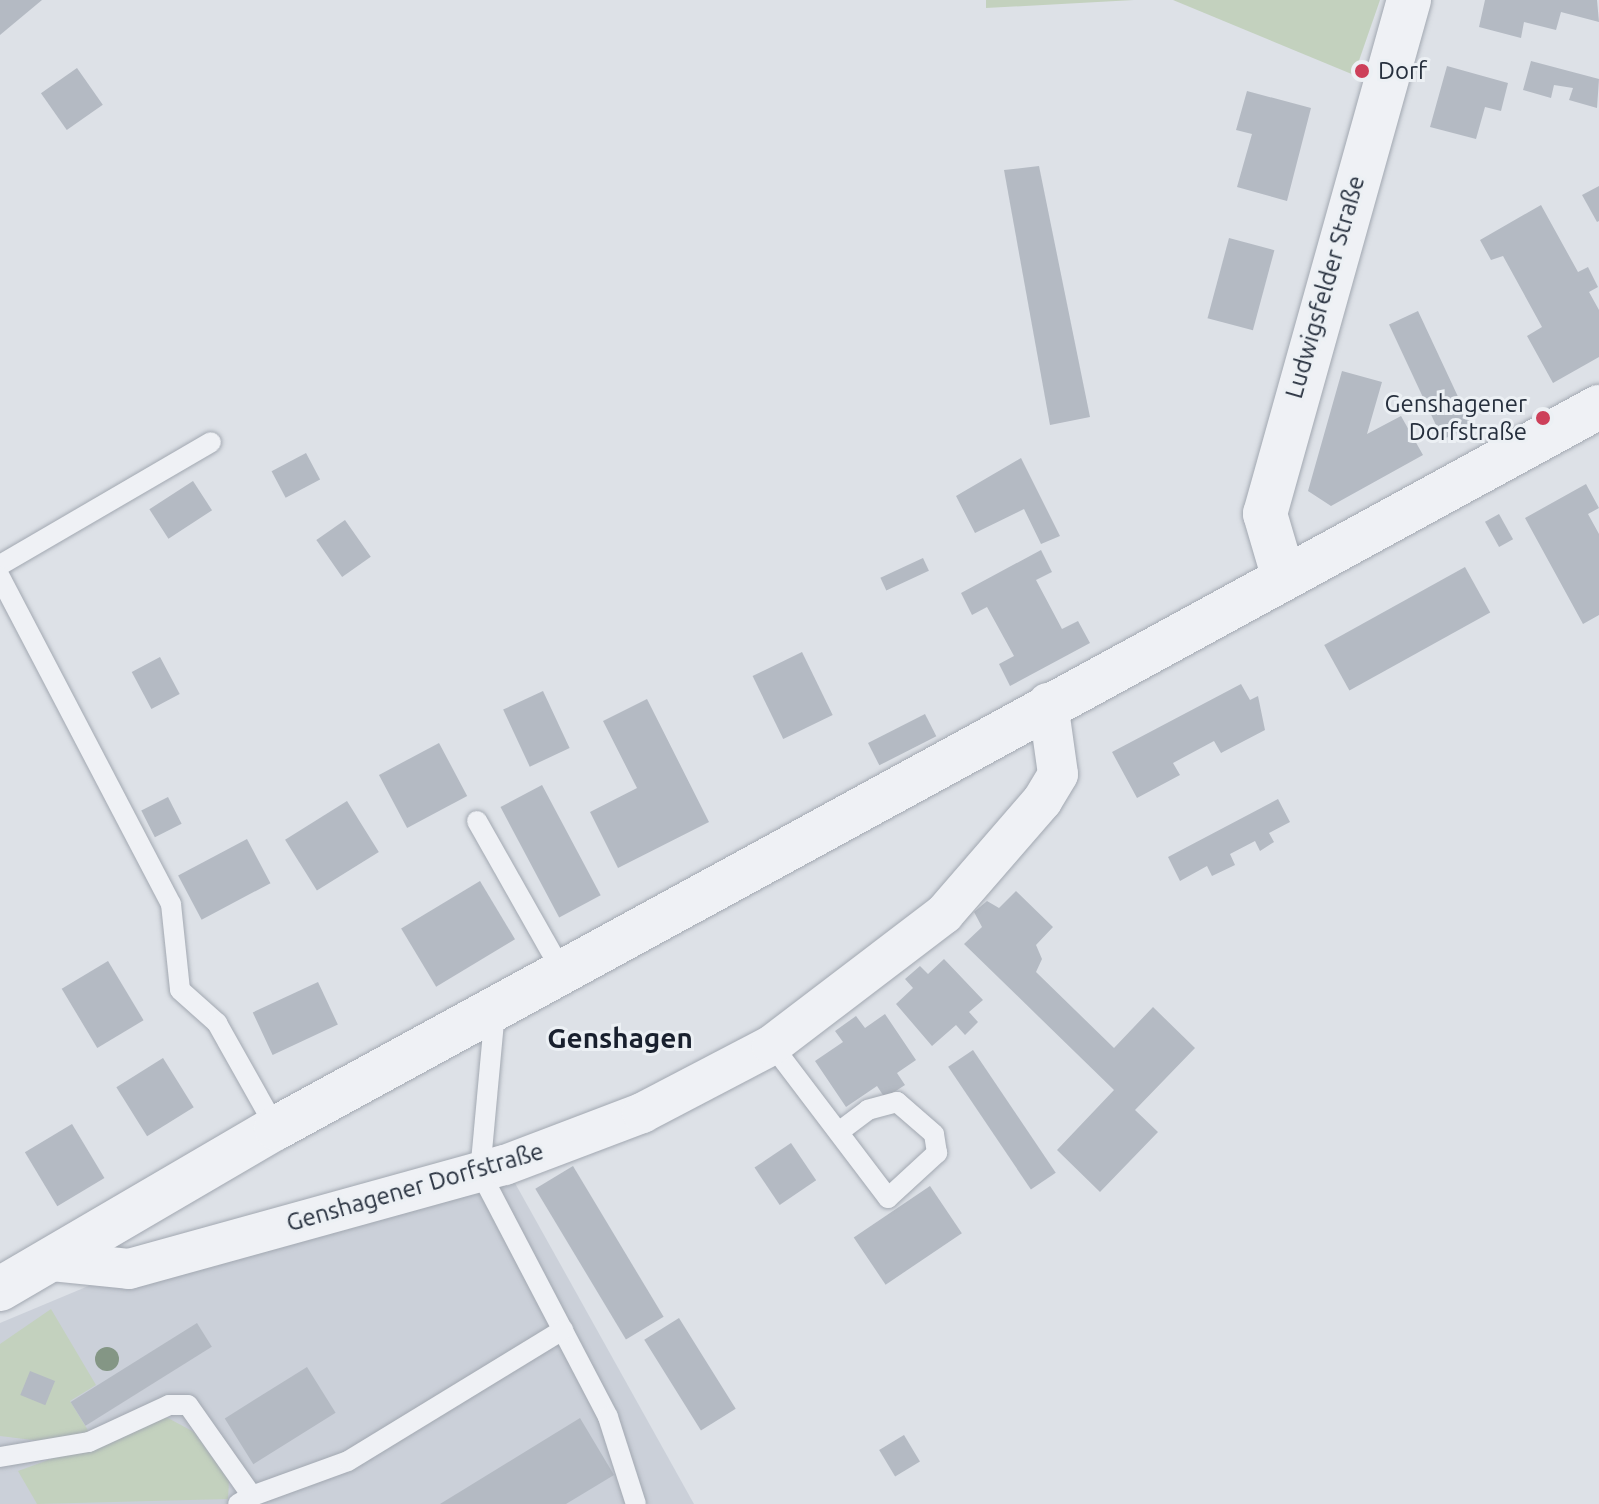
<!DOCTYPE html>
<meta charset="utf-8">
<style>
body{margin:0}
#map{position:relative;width:1599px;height:1504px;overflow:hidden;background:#dde1e7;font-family:Ubuntu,sans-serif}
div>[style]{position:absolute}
.built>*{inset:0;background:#cbd0d9}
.green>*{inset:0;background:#c3d1be}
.building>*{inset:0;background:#b4bac3;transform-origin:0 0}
.roads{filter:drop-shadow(0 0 2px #a2a8b1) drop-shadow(0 0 2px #a2a8b1)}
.service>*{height:20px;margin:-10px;padding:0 10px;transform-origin:10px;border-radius:10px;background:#eff1f5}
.minor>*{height:40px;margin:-20px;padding:0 20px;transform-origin:20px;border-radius:20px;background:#eff1f5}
.tertiary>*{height:44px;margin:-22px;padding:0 22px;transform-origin:22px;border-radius:22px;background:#eff1f5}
.trees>*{width:24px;height:24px;margin:-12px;border-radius:50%;background:#849685}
.dots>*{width:22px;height:22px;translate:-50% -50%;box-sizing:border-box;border:4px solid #ecf0f4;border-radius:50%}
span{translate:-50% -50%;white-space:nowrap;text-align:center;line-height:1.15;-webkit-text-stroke:6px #ecf0f4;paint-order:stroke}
.poi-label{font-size:24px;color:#262f3d}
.left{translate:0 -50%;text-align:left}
.right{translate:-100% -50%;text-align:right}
.street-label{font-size:24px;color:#262f3d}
.quarter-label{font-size:28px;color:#19202e;font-weight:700}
</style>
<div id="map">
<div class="built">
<i style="clip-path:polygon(505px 1165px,694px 1504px,0 1504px,0 1323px,129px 1269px)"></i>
</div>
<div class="green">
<i style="clip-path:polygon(986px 0,1134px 0,986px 8px)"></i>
<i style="clip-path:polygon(1173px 0,1380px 0,1354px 75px)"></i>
<i style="clip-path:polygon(51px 1309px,96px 1385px,70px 1401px,89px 1432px,49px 1442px,0 1436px,0 1344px)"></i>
<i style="clip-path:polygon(166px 1417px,194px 1432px,229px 1481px,228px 1499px,37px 1504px,18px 1471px)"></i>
</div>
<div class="building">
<i style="clip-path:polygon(0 0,42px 0,0 35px)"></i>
<i style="clip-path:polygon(1485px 0,1597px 0,1599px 22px,1561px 12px,1556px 30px,1524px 22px,1521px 38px,1479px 27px)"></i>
<i style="clip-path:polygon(1531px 61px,1599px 79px,1597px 108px,1569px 100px,1573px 88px,1554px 85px,1551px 98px,1523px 90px)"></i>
<i style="clip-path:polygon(1447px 66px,1508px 83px,1501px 111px,1485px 107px,1476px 139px,1430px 127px)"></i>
<i style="left:77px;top:68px;width:45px;height:44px;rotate:55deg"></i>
<i style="clip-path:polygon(1247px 91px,1311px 108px,1287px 201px,1237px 187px,1252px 134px,1236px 130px)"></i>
<i style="clip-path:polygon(1039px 166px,1090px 417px,1050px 425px,1004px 170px)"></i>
<i style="clip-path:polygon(1599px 186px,1599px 221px,1597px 222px,1582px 195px)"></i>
<i style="clip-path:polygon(1541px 205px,1578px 272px,1588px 267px,1598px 287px,1589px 292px,1599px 310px,1599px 357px,1553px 383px,1527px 336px,1542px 327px,1503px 256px,1491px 260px,1480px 240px)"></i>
<i style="left:1229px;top:238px;width:47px;height:83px;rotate:15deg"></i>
<i style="left:1418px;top:311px;width:127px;height:32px;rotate:65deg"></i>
<i style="clip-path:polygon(1342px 371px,1382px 382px,1367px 434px,1401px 416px,1423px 455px,1331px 506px,1308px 491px)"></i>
<i style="left:306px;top:453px;width:30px;height:39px;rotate:62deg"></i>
<i style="clip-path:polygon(1021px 458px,1060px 536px,1041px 544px,1024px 509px,975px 533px,956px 496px)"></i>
<i style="left:193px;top:481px;width:35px;height:52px;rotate:57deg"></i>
<i style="clip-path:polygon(1586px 484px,1599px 508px,1588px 514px,1599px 534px,1599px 615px,1583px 624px,1525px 518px)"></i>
<i style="left:1499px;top:514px;width:29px;height:16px;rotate:61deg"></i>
<i style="left:345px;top:520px;width:45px;height:35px;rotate:55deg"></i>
<i style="clip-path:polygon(1041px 550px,1052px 572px,1036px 580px,1062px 629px,1078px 621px,1090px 643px,1010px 686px,999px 664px,1014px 656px,987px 607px,972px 615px,961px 593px)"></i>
<i style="left:923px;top:558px;width:14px;height:47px;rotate:65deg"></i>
<i style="left:1465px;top:567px;width:52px;height:161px;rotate:61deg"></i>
<i style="left:802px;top:652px;width:70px;height:55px;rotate:64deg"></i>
<i style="left:160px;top:657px;width:42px;height:32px;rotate:62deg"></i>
<i style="clip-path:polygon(1241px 684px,1250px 700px,1258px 696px,1265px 730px,1221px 753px,1214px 741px,1173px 763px,1180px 775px,1137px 798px,1112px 752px)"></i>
<i style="left:543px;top:691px;width:63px;height:44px;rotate:65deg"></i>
<i style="clip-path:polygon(647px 699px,709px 822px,618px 868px,590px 812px,637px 788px,603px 721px)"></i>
<i style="left:925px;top:714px;width:25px;height:64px;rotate:63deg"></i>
<i style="left:439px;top:743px;width:60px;height:68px;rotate:62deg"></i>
<i style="left:542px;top:785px;width:125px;height:47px;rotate:62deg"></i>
<i style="left:168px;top:797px;width:30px;height:30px;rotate:63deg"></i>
<i style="clip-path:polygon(1278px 799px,1290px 822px,1269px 833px,1274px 842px,1260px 851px,1255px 841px,1230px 854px,1235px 865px,1212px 876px,1207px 866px,1180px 881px,1168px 857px)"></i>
<i style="left:347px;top:801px;width:60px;height:73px;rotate:58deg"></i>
<i style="left:247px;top:839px;width:50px;height:78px;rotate:62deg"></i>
<i style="left:480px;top:881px;width:68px;height:92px;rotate:59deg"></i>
<i style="clip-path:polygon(1016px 891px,1053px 927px,1036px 945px,1042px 959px,1036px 972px,1114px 1048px,1153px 1007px,1195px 1048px,1135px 1110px,1158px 1132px,1100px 1192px,1057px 1150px,1114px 1090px,964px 944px,982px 927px,974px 912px,987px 901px,999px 908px)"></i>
<i style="clip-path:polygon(944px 959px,983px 1000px,969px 1012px,978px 1022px,965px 1035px,956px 1025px,932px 1046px,896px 1004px,913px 988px,905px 979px,920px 966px,928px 974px)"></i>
<i style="left:108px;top:961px;width:69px;height:54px;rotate:59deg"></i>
<i style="left:318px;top:982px;width:47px;height:72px;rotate:65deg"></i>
<i style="clip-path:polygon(885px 1014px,916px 1060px,897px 1073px,905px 1085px,885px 1098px,877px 1086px,846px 1107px,815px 1061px,843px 1042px,835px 1031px,856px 1016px,865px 1028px)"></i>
<i style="left:973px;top:1050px;width:148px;height:30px;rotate:56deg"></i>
<i style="left:163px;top:1058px;width:58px;height:55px;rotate:58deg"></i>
<i style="left:72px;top:1124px;width:63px;height:55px;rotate:59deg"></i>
<i style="left:791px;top:1143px;width:45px;height:44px;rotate:56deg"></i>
<i style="left:573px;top:1166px;width:176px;height:44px;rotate:59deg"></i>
<i style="left:930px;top:1186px;width:57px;height:92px;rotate:56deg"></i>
<i style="left:679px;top:1318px;width:107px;height:41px;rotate:58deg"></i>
<i style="left:197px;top:1323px;width:28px;height:149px;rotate:58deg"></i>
<i style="left:307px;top:1367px;width:54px;height:97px;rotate:58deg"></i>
<i style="left:30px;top:1371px;width:27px;height:26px;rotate:22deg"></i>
<i style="clip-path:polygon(580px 1418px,614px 1475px,566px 1504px,440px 1504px)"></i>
<i style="left:904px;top:1435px;width:31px;height:29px;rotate:59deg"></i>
</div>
<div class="roads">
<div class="service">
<i style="left:0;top:565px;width:244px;rotate:-30.2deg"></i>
<i style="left:0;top:577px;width:369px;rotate:62.4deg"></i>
<i style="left:171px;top:904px;width:86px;rotate:84deg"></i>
<i style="left:180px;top:990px;width:50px;rotate:41.7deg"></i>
<i style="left:217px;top:1023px;width:120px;rotate:60.7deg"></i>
<i style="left:477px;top:821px;width:177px;rotate:60.5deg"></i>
<i style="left:495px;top:1011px;width:162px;rotate:95.3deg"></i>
<i style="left:480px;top:1172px;width:276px;rotate:62.4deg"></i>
<i style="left:608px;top:1417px;width:91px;rotate:72.2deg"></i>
<i style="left:772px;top:1045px;width:192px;rotate:52.8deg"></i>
<i style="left:888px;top:1198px;width:67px;rotate:-42.6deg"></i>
<i style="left:937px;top:1153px;width:19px;rotate:-99deg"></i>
<i style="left:934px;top:1134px;width:49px;rotate:-139.1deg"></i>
<i style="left:897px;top:1102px;width:30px;rotate:165deg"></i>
<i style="left:868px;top:1110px;width:35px;rotate:143deg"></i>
<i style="left:0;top:1457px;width:90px;rotate:-9.6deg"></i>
<i style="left:89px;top:1442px;width:88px;rotate:-24.8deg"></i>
<i style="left:169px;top:1405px;width:19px"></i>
<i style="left:188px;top:1405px;width:111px;rotate:54.9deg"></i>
<i style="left:252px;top:1496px;width:16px;rotate:150deg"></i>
<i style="left:252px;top:1496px;width:102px;rotate:-20deg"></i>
<i style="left:348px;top:1461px;width:252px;rotate:-31.4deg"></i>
</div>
<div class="minor">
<i style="left:52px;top:1261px;width:77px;rotate:5.9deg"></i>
<i style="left:129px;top:1269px;width:390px;rotate:-15.5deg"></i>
<i style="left:505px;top:1165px;width:147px;rotate:-20.8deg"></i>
<i style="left:642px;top:1113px;width:147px;rotate:-27.6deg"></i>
<i style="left:772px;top:1045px;width:216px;rotate:-37.3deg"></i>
<i style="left:944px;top:914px;width:150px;rotate:-49.1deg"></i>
<i style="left:1042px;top:801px;width:31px;rotate:-59deg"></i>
<i style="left:1058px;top:774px;width:72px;rotate:-98deg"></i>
</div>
<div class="tertiary">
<i style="left:1283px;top:575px;width:64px;rotate:-106.4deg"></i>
<i style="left:1265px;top:514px;width:534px;rotate:-74.35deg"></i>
<i style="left:0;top:1289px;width:320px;rotate:-30.3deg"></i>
<i style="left:276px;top:1128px;width:1507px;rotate:-28.59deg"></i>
</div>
</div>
<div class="trees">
<i style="left:107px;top:1359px"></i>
</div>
<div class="dots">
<i style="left:1362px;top:71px;background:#cd405a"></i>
<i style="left:1543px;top:418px;background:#cd405a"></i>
</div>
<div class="poi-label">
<span class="left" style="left:1378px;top:71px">Dorf</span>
<span class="right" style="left:1527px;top:418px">Genshagener<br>Dorfstraße</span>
</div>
<div class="street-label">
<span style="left:1325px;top:287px;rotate:-74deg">Ludwigsfelder Straße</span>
<span style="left:415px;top:1187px;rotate:-16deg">Genshagener Dorfstraße</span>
</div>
<div class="quarter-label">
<span style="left:620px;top:1038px">Genshagen</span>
</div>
</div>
